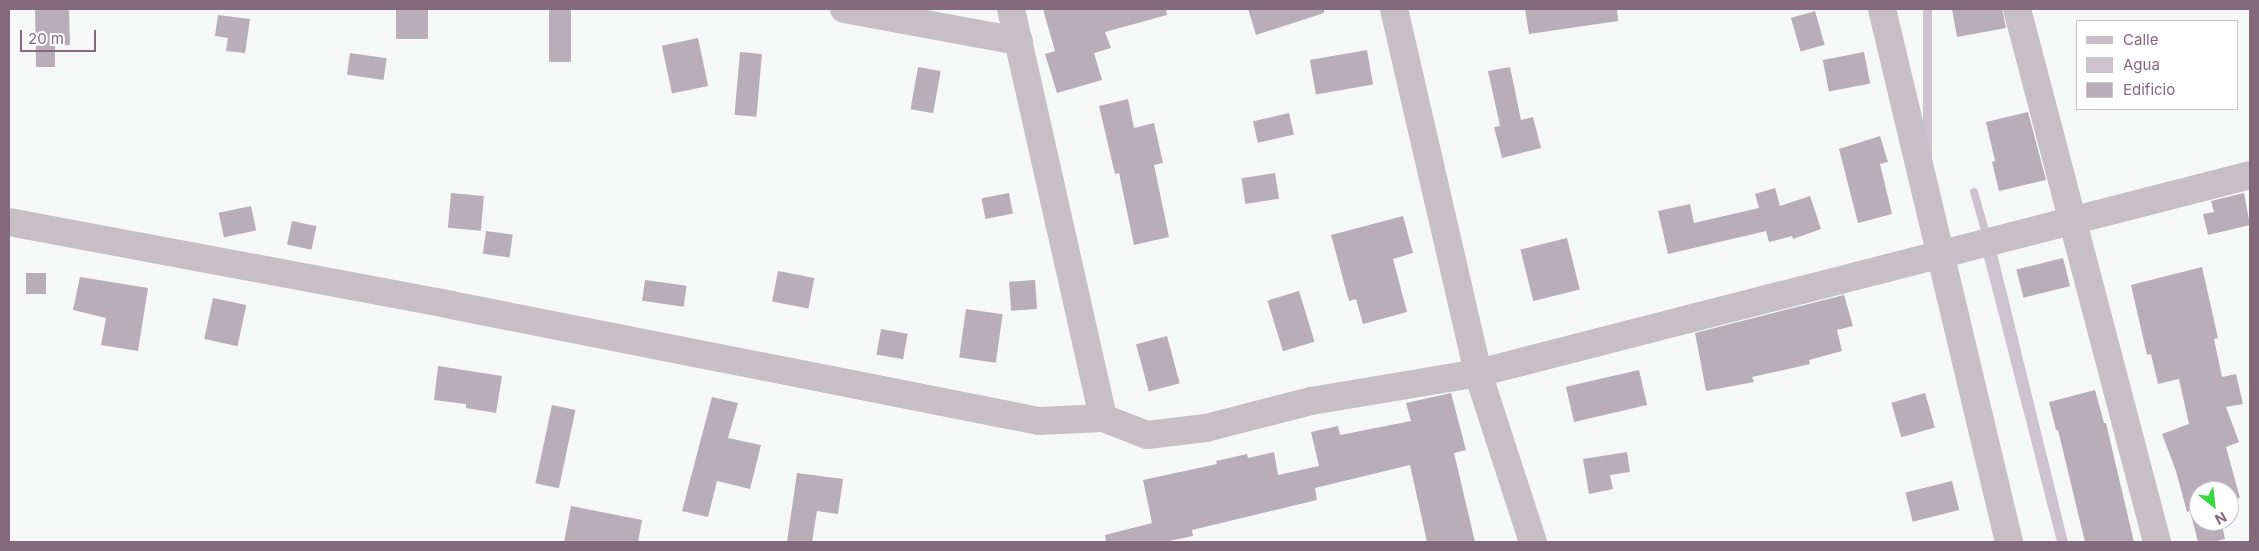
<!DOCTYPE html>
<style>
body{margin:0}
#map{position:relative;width:2259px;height:551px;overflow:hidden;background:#f6f8f8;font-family:Inter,sans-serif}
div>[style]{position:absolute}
.water>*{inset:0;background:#cec2ce;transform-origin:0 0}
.stream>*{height:8px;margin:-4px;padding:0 4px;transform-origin:4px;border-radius:4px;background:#cec2ce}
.building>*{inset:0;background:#b9adb7;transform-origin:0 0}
.minor>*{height:28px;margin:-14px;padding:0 14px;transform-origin:14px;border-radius:14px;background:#c7bfc5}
span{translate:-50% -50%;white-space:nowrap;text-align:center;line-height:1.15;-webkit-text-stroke:5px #fff;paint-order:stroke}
.frame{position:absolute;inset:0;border:10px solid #84697d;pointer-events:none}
.legend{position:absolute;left:2076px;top:20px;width:162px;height:90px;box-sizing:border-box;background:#fff;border:1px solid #cec3cb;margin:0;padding:6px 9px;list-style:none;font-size:15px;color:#84697d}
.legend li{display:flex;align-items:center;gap:10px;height:25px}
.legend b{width:25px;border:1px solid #cec3cb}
.north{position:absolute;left:2189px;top:481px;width:50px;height:50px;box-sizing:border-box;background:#fff;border:1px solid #cec3cb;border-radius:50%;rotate:151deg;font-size:14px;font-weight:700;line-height:20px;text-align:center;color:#84697d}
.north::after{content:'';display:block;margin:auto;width:18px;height:22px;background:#38d640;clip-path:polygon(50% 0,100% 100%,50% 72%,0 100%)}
.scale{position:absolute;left:20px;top:30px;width:76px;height:22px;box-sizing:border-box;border:2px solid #84697d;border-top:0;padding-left:6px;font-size:15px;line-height:18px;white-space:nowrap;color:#84697d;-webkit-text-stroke:4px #fff;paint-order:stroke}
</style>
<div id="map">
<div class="water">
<i style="left:1923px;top:9px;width:9px;height:201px"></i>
<i style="clip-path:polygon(1996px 250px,2010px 306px,2068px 542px,2057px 542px,1983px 253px)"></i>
</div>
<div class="stream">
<i style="left:1974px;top:192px;width:47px;rotate:73.9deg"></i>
</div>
<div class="building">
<i style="clip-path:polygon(69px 9px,70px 45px,55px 46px,55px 67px,36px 67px,35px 10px)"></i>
<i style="left:396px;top:9px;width:32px;height:30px"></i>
<i style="left:549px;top:9px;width:22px;height:53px"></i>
<i style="clip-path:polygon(1043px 9px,1166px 9px,1167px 15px,1105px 32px,1111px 48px,1094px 53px,1102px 80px,1057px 93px,1045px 54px,1055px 51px)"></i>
<i style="clip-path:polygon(1248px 9px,1324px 9px,1324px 13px,1256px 35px)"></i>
<i style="clip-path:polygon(1525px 9px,1617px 9px,1618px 21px,1529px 34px)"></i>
<i style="clip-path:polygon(1952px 9px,2002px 9px,2006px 28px,1957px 37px)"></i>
<i style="left:1815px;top:11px;width:35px;height:25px;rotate:74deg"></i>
<i style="clip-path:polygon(218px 15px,250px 19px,245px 53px,226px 51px,228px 38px,215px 36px)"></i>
<i style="left:698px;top:38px;width:49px;height:37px;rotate:78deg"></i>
<i style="left:1367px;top:50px;width:35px;height:58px;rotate:80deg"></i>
<i style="left:740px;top:52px;width:22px;height:63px;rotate:5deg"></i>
<i style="left:1864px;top:52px;width:32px;height:42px;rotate:79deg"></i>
<i style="left:350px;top:53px;width:37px;height:22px;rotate:8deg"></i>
<i style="left:918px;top:67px;width:23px;height:43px;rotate:10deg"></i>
<i style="clip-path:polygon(1510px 67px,1521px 120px,1533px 117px,1541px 148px,1502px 158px,1494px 127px,1500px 126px,1488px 71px)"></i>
<i style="clip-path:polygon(1128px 99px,1134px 128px,1154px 123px,1163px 163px,1154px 165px,1169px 237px,1134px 245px,1119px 173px,1115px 174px,1099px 106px)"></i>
<i style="clip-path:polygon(2028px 112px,2046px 180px,1999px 191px,1992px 162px,1995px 161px,1986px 122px)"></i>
<i style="left:1289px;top:113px;width:22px;height:37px;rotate:77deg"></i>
<i style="clip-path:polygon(1880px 136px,1888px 162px,1880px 164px,1892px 214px,1858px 223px,1839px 149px)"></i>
<i style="left:1275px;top:173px;width:26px;height:34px;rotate:81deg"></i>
<i style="clip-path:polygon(1775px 188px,1780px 206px,1810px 196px,1821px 229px,1793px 239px,1792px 236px,1769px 242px,1766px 231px,1668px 254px,1658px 211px,1690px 204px,1694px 223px,1759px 208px,1755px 194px)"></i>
<i style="left:451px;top:193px;width:33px;height:35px;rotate:5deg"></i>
<i style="left:1009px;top:193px;width:21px;height:28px;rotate:79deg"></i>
<i style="clip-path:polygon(2244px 193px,2250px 225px,2208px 235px,2203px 214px,2214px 212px,2211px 201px)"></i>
<i style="left:251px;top:206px;width:25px;height:33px;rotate:78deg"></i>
<i style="clip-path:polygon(1403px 216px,1413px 253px,1393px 259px,1407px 312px,1363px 324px,1356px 299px,1349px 301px,1331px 235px)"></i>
<i style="left:292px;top:221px;width:25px;height:24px;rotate:12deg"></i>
<i style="left:486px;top:231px;width:27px;height:23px;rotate:8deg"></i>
<i style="left:1567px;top:238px;width:53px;height:48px;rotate:76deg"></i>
<i style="left:2063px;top:258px;width:29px;height:48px;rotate:76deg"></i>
<i style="clip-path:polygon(2202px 267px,2218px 338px,2214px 339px,2222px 377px,2236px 374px,2243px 404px,2226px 407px,2239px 442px,2226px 447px,2240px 498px,2229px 501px,2229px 491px,2199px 491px,2199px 521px,2221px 521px,2225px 539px,2212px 542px,2198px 542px,2190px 511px,2187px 512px,2176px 471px,2162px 434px,2189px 424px,2179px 379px,2158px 384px,2151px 354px,2147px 355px,2131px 285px)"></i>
<i style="left:778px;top:271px;width:37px;height:31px;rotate:11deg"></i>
<i style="left:46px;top:273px;width:21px;height:20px;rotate:90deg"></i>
<i style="clip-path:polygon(80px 277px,148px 288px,138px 351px,101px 345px,106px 318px,73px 310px)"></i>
<i style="left:645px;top:280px;width:42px;height:21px;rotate:8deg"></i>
<i style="left:1035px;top:280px;width:29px;height:26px;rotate:86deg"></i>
<i style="left:1299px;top:291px;width:53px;height:33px;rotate:73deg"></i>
<i style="clip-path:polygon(1844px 295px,1853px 326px,1837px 330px,1842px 351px,1809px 360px,1810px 364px,1752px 377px,1754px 382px,1706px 391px,1695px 333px)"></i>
<i style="left:213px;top:298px;width:34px;height:42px;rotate:12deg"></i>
<i style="left:966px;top:309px;width:37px;height:49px;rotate:8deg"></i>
<i style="left:881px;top:329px;width:27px;height:26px;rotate:10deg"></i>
<i style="left:1167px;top:336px;width:49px;height:32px;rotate:75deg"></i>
<i style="clip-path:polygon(438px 366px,502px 376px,496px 413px,466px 408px,466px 404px,434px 400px)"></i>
<i style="left:1639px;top:370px;width:36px;height:75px;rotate:77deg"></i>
<i style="clip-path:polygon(2095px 390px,2104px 423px,2106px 423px,2134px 542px,2085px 542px,2058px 430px,2056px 430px,2049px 402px)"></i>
<i style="clip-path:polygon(1451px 393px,1466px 450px,1454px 453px,1475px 542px,1427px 542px,1410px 465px,1315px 488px,1317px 500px,1192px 530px,1193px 536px,1164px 542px,1106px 542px,1105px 535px,1152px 523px,1143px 480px,1217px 464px,1216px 461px,1247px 454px,1248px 458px,1274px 452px,1278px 475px,1319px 466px,1311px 432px,1338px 426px,1340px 435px,1411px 421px,1406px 403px)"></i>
<i style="left:1925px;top:393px;width:36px;height:35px;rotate:74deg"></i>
<i style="clip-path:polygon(712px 397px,738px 403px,728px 438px,761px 445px,750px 489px,717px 481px,708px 517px,682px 511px)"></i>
<i style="left:552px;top:405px;width:24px;height:80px;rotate:12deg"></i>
<i style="clip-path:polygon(1627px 452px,1630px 472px,1610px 475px,1613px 489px,1589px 494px,1583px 459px)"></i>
<i style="clip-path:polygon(797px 473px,843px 479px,838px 514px,817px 511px,812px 542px,787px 542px)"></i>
<i style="left:1952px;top:481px;width:30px;height:48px;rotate:76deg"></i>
<i style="clip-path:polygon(571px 506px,642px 520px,638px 542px,564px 542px)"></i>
</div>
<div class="minor">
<i style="left:844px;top:9px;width:178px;rotate:10.4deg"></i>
<i style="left:1011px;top:9px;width:419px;rotate:77.3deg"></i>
<i style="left:1394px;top:9px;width:374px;rotate:77deg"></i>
<i style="left:1478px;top:373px;width:178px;rotate:72deg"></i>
<i style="left:1882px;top:9px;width:548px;rotate:76.6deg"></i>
<i style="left:2017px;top:9px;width:551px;rotate:75.28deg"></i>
<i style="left:9px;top:222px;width:450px;rotate:10.6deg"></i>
<i style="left:451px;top:305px;width:599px;rotate:11.16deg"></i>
<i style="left:1039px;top:421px;width:64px;rotate:-2.7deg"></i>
<i style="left:1103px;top:418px;width:47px;rotate:21.1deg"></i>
<i style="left:1147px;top:435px;width:59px;rotate:-6.8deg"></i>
<i style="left:1206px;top:428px;width:108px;rotate:-14.4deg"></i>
<i style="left:1311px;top:401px;width:169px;rotate:-9.5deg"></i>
<i style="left:1478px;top:373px;width:797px;rotate:-14.38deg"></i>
</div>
<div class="frame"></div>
<ul class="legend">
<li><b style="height:6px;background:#c7bfc5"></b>Calle</li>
<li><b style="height:14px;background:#cec2ce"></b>Agua</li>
<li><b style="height:14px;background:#b9adb7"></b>Edificio</li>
</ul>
<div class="north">N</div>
<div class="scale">20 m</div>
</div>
